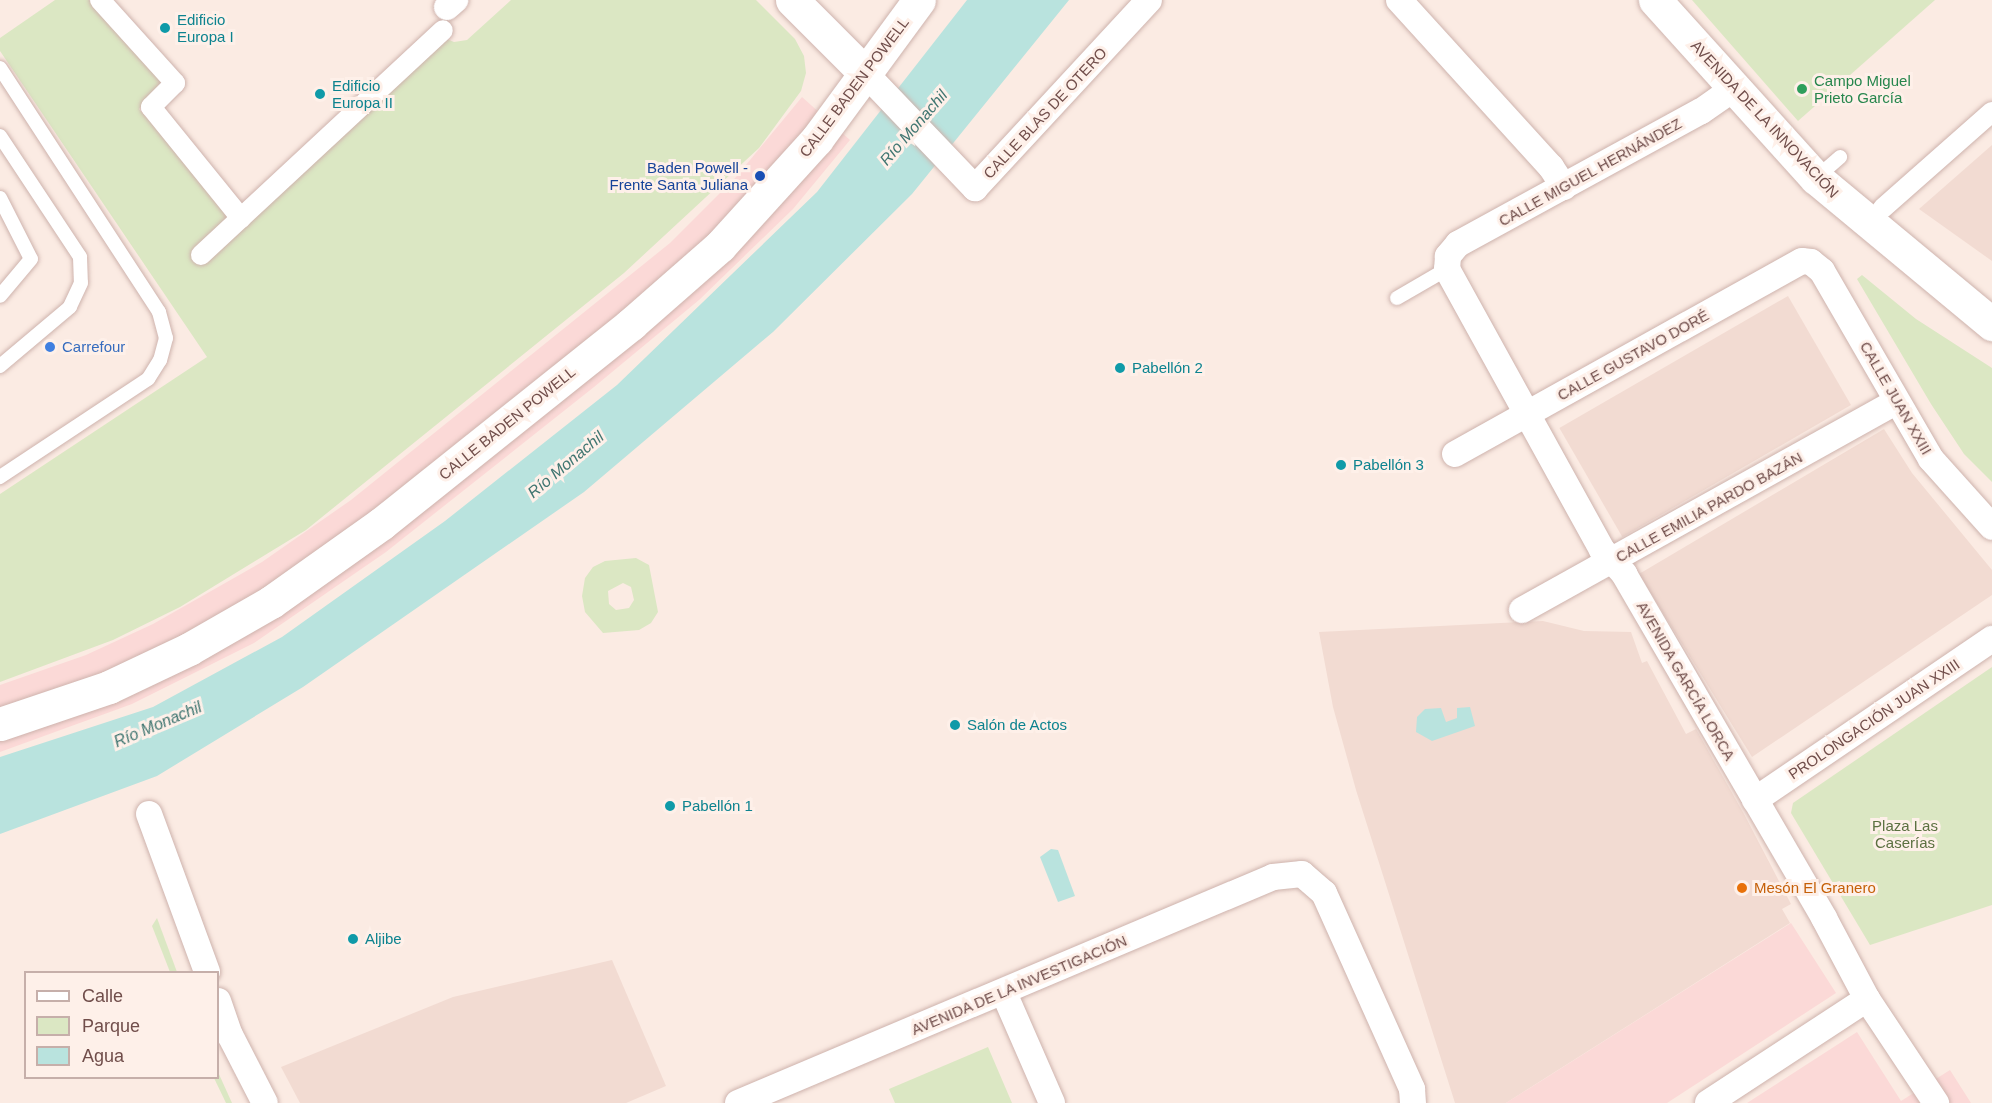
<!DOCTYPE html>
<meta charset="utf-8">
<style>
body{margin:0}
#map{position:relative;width:1992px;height:1103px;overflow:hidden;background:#fbebe3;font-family:Arial,sans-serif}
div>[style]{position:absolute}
.residential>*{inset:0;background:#f2dbd2;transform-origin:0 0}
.commercial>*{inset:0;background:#fbd9d7}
.green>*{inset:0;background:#dbe7c3}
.water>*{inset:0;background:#b9e3de}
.roads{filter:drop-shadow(0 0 2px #ceb3ad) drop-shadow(0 0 2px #ceb3ad)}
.service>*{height:14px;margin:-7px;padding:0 7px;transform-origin:7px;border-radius:7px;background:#fff}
.pedestrian>*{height:20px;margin:-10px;padding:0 10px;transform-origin:10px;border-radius:10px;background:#fff}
.minor>*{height:26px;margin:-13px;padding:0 13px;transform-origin:13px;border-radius:13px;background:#fff}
.tertiary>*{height:33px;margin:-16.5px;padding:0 16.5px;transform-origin:16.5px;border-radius:16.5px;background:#fff}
.secondary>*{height:33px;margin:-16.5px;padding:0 16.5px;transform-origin:16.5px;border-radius:16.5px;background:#fff}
.dots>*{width:16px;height:16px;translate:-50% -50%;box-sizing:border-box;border:3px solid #fef0e9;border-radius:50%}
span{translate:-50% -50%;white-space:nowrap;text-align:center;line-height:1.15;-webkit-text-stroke:6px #fef0e9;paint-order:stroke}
.culture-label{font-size:15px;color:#0d838f}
.left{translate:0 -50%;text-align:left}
.leisure-label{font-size:15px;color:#27864d}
.street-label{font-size:15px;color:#714e4b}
.transit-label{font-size:15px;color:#164399}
.right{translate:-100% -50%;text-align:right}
.shop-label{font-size:15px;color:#366cbe}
.park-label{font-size:15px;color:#5c7141}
.food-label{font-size:15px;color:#c56008}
.water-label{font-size:16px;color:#407671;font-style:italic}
.legend{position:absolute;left:24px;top:971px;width:195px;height:108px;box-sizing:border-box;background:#fef0e9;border:2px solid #c6afaa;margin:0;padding:8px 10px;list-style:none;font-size:18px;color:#714e4b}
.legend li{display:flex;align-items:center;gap:12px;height:30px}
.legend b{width:30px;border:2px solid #c6afaa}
</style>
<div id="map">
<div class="residential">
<i style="clip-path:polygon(1992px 145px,1992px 261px,1919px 209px)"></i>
<i style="left:1788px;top:296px;width:126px;height:264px;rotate:60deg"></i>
<i style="clip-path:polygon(1884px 429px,1912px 473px,1992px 570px,1992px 595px,1752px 757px,1639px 574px)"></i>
<i style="clip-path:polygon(1543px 621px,1584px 631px,1631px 632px,1642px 663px,1647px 661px,1686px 734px,1696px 729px,1744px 814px,1791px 904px,1782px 909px,1790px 923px,1506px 1103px,1455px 1103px,1356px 790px,1333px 707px,1319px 632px)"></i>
<i style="clip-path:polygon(612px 960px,666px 1086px,626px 1103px,300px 1103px,281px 1067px,453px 997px)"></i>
</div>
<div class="commercial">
<i style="clip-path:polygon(802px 97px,850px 140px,793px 209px,699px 300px,594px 387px,386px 552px,254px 643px,132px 704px,0 752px,0 685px,86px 655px,153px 624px,262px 562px,351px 500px,670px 243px,736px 177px)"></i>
<i style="clip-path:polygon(1791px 923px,1836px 993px,1667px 1103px,1506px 1103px)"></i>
<i style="clip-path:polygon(1857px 1032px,1901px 1101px,1950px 1070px,1971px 1103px,1747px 1103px)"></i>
</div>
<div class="green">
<i style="clip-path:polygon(55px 0,89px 0,162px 81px,139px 109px,240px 226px,444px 38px,454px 42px,467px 40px,511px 0,756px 0,795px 39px,804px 56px,806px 73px,801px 91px,759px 148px,624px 273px,306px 530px,180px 607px,113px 640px,0 682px,0 494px,207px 357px,0 51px,0 38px)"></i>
<i style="clip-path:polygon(1692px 0,1935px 0,1798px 121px)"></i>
<i style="clip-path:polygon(1862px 275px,1916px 319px,1992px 368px,1992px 482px,1964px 454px,1931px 404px,1857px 279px)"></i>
<i style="clip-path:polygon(evenodd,636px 558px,649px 565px,658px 612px,651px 623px,639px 630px,603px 633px,585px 612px,582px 596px,585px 578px,593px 567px,605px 561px,636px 558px,623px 583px,631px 587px,634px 600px,629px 608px,616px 610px,609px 604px,608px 591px,623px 583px)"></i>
<i style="clip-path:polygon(1992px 667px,1992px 905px,1870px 945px,1791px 813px,1793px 803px)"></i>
<i style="clip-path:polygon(157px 918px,177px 972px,170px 972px,152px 926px)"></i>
<i style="clip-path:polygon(988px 1047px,1012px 1103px,895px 1103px,889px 1089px)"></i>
<i style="clip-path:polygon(218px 1072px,232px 1103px,226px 1103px,214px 1078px)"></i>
</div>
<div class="water">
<i style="clip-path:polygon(967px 0,1069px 0,912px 194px,773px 332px,584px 492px,303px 687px,157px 776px,0 834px,0 757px,153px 707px,282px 637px,445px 521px,617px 385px,817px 192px)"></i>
<i style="clip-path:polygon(1470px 707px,1475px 726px,1432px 741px,1416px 732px,1417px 717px,1425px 709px,1441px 708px,1446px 722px,1457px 718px,1457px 708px)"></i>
<i style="clip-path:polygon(1051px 849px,1058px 850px,1075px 896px,1058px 902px,1040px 857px)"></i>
</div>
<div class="roads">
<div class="service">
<i style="left:0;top:68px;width:291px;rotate:56.9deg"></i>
<i style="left:159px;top:312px;width:27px;rotate:75deg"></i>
<i style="left:166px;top:338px;width:23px;rotate:105deg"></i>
<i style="left:160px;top:360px;width:22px;rotate:122deg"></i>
<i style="left:148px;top:379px;width:178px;rotate:146.5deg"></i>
<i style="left:0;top:136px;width:145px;rotate:56.5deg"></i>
<i style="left:80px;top:257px;width:26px;rotate:88deg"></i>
<i style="left:81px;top:283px;width:26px;rotate:115deg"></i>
<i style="left:70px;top:307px;width:92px;rotate:139.9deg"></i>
<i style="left:1816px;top:178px;width:32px;rotate:-41deg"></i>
<i style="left:0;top:198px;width:68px;rotate:63.1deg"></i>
<i style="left:31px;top:259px;width:48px;rotate:130deg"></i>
<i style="left:1397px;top:298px;width:58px;rotate:-30.1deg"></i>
</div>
<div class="pedestrian">
<i style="left:100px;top:0;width:112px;rotate:47.9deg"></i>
<i style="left:175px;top:83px;width:34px;rotate:135deg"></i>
<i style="left:151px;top:107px;width:143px;rotate:51deg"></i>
<i style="left:1883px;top:208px;width:145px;rotate:-41.4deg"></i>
<i style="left:201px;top:255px;width:330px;rotate:-42.9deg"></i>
</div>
<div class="minor">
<i style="left:1399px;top:0;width:226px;rotate:47.7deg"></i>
<i style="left:1551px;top:167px;width:24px;rotate:57deg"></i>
<i style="left:447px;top:7px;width:11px;rotate:-41deg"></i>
<i style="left:866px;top:74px;width:158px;rotate:46.3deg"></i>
<i style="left:975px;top:188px;width:256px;rotate:-47.2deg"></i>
<i style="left:1733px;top:89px;width:39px;rotate:145deg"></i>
<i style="left:1701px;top:111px;width:277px;rotate:151.3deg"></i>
<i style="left:1458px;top:244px;width:16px;rotate:130deg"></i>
<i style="left:1448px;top:256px;width:13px;rotate:94deg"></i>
<i style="left:1447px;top:269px;width:321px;rotate:61.1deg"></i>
<i style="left:1602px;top:550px;width:33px;rotate:47deg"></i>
<i style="left:1624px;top:574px;width:398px;rotate:59.8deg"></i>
<i style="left:1824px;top:918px;width:92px;rotate:62deg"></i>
<i style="left:1867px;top:999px;width:125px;rotate:56.4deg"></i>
<i style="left:1455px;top:454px;width:397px;rotate:-29.1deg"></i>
<i style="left:1802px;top:261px;width:9px;rotate:6deg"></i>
<i style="left:1811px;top:262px;width:14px;rotate:39deg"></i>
<i style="left:1822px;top:271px;width:217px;rotate:59.9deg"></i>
<i style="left:1931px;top:459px;width:91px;rotate:48.1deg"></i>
<i style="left:1522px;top:610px;width:427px;rotate:-29.1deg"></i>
<i style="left:1755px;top:800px;width:287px;rotate:-34.2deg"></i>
<i style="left:149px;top:814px;width:168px;rotate:69.8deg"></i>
<i style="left:1004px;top:993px;width:120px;rotate:66.4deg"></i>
<i style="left:218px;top:1001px;width:36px;rotate:71deg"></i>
<i style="left:230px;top:1035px;width:76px;rotate:62.8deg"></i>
<i style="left:738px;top:1103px;width:581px;rotate:-22.9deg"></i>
<i style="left:1273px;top:877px;width:29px;rotate:-6deg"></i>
<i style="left:1302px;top:874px;width:29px;rotate:41deg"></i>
<i style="left:1324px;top:893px;width:215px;rotate:65.8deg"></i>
<i style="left:1412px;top:1089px;width:14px;rotate:86deg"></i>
<i style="left:1708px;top:1103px;width:190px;rotate:-33.2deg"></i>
</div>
<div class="tertiary">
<i style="left:792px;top:0;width:105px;rotate:45deg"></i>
</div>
<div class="secondary">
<i style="left:1655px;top:0;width:240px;rotate:47.9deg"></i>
<i style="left:1816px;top:178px;width:229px;rotate:39.7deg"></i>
<i style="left:0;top:724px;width:115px;rotate:-18.7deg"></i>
<i style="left:109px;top:687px;width:89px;rotate:-25.4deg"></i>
<i style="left:189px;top:649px;width:95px;rotate:-29.8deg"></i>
<i style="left:271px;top:602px;width:136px;rotate:-35.4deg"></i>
<i style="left:382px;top:523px;width:319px;rotate:-38.6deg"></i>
<i style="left:631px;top:324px;width:118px;rotate:-41.2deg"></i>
<i style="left:720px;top:246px;width:144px;rotate:-47.8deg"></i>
<i style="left:817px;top:139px;width:172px;rotate:-53.7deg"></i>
</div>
</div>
<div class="dots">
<i style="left:165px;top:28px;background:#0f9aa8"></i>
<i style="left:1802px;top:89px;background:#2e9e5b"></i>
<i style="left:320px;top:94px;background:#0f9aa8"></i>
<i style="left:760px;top:176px;background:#1a4fb4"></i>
<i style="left:50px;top:347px;background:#3f7fe0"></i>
<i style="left:1120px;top:368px;background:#0f9aa8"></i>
<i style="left:1341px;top:465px;background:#0f9aa8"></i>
<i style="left:955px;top:725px;background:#0f9aa8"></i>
<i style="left:670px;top:806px;background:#0f9aa8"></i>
<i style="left:1742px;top:888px;background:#e8710a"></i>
<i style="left:353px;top:939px;background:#0f9aa8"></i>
</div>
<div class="culture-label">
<span class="left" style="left:177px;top:28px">Edificio<br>Europa I</span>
<span class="left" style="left:332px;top:94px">Edificio<br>Europa II</span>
<span class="left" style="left:1132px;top:368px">Pabellón 2</span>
<span class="left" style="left:1353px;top:465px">Pabellón 3</span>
<span class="left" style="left:967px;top:725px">Salón de Actos</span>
<span class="left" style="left:682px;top:806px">Pabellón 1</span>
<span class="left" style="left:365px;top:939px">Aljibe</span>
</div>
<div class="leisure-label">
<span class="left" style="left:1814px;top:89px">Campo Miguel<br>Prieto García</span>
</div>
<div class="street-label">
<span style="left:854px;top:87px;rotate:-53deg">CALLE BADEN POWELL</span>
<span style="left:1045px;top:113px;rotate:-47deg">CALLE BLAS DE OTERO</span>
<span style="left:1765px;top:119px;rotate:47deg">AVENIDA DE LA INNOVACIÓN</span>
<span style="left:1590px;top:172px;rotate:-29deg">CALLE MIGUEL HERNÁNDEZ</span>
<span style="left:1633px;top:355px;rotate:-29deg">CALLE GUSTAVO DORÉ</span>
<span style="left:1896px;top:398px;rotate:60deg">CALLE JUAN XXIII</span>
<span style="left:507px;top:423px;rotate:-39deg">CALLE BADEN POWELL</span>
<span style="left:1709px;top:507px;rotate:-29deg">CALLE EMILIA PARDO BAZÁN</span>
<span style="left:1686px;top:681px;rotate:60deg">AVENIDA GARCÍA LORCA</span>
<span style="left:1874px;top:719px;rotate:-34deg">PROLONGACIÓN JUAN XXIII</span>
<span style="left:1019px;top:985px;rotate:-23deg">AVENIDA DE LA INVESTIGACIÓN</span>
</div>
<div class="transit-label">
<span class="right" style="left:748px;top:176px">Baden Powell -<br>Frente Santa Juliana</span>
</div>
<div class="shop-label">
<span class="left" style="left:62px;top:347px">Carrefour</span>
</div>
<div class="park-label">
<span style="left:1905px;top:834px">Plaza Las<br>Caserías</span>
</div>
<div class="food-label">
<span class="left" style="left:1754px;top:888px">Mesón El Granero</span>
</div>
<div class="water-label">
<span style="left:914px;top:128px;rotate:-49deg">Río Monachil</span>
<span style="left:566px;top:465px;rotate:-40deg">Río Monachil</span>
<span style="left:158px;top:725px;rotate:-23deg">Río Monachil</span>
</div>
<ul class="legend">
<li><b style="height:8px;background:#fff"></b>Calle</li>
<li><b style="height:16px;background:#dbe7c3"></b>Parque</li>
<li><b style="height:16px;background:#b9e3de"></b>Agua</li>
</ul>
</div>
